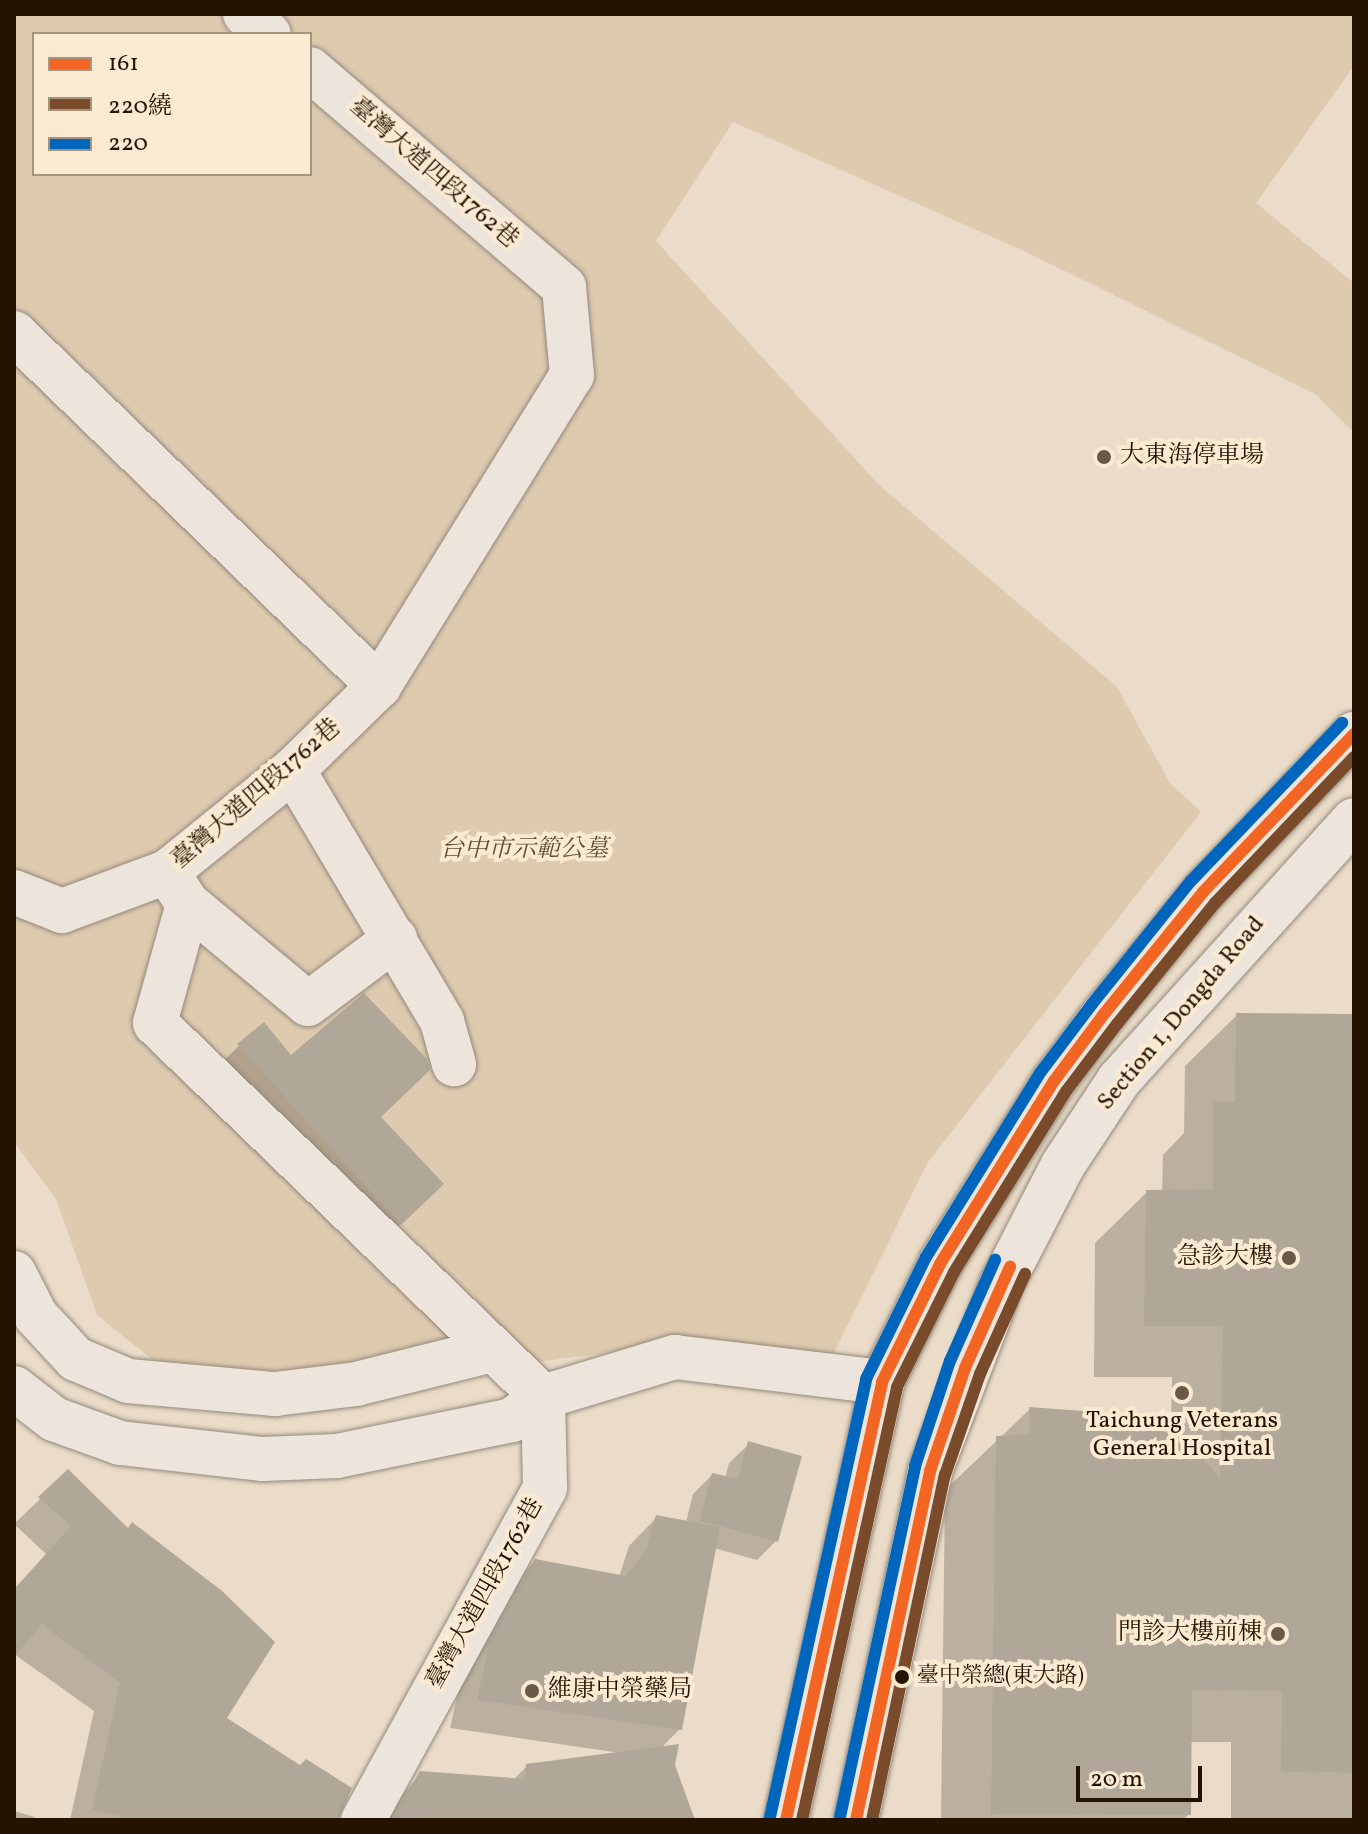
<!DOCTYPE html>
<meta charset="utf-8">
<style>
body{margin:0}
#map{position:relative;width:1368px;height:1834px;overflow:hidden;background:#eadcc8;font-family:Vollkorn,"Noto Serif TC",serif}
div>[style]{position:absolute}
.green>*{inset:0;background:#decaaf}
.shadow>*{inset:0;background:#0003}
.building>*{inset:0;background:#b1a798}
.roads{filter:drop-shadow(0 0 2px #93897c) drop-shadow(0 0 2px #93897c)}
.minor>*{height:44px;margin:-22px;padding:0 22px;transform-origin:22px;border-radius:22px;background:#ede5dc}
.bus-1>*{height:12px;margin:-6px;padding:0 6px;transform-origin:6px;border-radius:6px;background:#f26522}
.bus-2>*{height:12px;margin:-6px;padding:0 6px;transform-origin:6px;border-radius:6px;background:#7a4b2a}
.bus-3>*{height:12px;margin:-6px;padding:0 6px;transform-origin:6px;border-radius:6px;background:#0065bd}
.dots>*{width:22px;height:22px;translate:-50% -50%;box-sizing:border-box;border:4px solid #faead2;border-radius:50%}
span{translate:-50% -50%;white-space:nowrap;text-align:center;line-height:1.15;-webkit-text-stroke:8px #faead2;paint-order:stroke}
.bus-label{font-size:22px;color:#251301}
.left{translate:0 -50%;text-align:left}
.street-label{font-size:24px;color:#251301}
.poi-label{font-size:24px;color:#251301}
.right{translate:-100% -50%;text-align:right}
.park-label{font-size:24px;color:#624e37;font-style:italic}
.frame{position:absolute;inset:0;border:16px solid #251301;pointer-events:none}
.legend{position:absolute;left:32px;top:32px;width:280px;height:144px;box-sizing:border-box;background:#faead2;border:2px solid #a5947e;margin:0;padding:10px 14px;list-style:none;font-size:24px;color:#251301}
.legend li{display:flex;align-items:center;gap:16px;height:40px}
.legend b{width:40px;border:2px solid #a5947e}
.scale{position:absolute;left:1076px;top:1766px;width:126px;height:36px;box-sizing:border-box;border:4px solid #251301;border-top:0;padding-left:10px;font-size:24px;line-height:28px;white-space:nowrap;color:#251301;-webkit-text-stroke:6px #faead2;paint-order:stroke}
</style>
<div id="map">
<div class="green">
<i style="clip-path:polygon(evenodd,14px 14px,1354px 14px,1354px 66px,1256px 203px,1354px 283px,1354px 432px,1315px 394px,1026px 252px,733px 122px,656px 241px,880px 486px,1117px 687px,1170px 783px,1201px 812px,928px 1162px,827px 1367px,659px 1346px,423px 1377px,169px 1373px,97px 1315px,56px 1199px,14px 1142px,14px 14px,34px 34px,310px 34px,310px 174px,34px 174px,34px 34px)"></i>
</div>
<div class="shadow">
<i style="clip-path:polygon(1237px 1015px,1354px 1016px,1354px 1820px,1231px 1820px,1231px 1742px,1190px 1742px,1189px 1814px,1183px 1820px,941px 1820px,945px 1490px,1030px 1409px,1171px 1427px,1172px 1377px,1094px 1377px,1095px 1243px,1147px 1192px,1162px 1192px,1163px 1155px,1184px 1133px,1185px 1066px)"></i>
<i style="clip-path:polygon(239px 1046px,291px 1058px,378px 1117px,419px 1206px,377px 1246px,216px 1068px)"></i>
<i style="clip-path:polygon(749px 1444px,776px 1541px,757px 1560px,714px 1548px,680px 1729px,660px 1749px,673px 1765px,693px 1820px,381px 1820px,421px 1773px,513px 1780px,527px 1766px,620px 1753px,450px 1728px,463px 1670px,507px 1590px,535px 1561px,619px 1577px,629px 1546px,657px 1517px,686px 1522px,693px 1494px,712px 1475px,725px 1478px,729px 1463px)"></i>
<i style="clip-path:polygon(68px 1472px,225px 1719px,336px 1820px,70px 1820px,94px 1711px,14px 1654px,14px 1589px,46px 1554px,14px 1524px)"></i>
<i style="clip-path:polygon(14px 1811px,35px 1817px,34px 1820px,14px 1820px)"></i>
</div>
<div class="building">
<i style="clip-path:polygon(364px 993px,427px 1059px,430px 1070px,381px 1117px,444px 1184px,401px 1225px,237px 1044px,264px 1022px,291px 1055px)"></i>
<i style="clip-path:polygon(1236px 1013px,1354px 1014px,1354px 1773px,1281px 1772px,1282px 1691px,1192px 1690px,1191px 1815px,991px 1814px,996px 1436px,1030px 1434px,1029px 1407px,1165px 1417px,1220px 1478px,1223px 1326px,1144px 1326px,1146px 1190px,1213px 1189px,1213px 1101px,1235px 1102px)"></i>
<i style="clip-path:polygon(748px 1441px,802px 1456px,778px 1542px,700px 1521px,712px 1473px,738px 1479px)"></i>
<i style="clip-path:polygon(68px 1469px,128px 1528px,132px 1522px,222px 1591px,275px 1642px,227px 1718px,300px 1765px,306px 1759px,352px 1788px,338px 1820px,136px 1820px,92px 1810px,120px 1683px,42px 1624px,14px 1657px,14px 1590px,71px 1526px,38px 1497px)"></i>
<i style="clip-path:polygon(656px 1515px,720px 1527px,682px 1730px,477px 1700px,490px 1640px,535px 1559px,626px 1576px,646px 1550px)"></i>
<i style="clip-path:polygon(679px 1744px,675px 1765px,695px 1820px,392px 1820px,420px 1771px,525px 1779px,526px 1764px)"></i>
</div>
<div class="roads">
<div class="minor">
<i style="left:245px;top:14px;width:31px;rotate:40deg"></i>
<i style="left:14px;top:333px;width:508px;rotate:44.04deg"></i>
<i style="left:293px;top:770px;width:292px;rotate:59.3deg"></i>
<i style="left:442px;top:1021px;width:45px;rotate:74.4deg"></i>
<i style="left:167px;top:872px;width:38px;rotate:57deg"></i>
<i style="left:188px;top:904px;width:123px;rotate:105.5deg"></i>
<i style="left:155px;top:1023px;width:539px;rotate:43.95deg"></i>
<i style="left:543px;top:1397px;width:91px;rotate:88.7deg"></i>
<i style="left:545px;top:1488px;width:379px;rotate:118.7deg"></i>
<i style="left:14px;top:892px;width:52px;rotate:21.6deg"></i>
<i style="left:62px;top:911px;width:112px;rotate:-20.4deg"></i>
<i style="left:167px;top:872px;width:162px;rotate:-39deg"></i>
<i style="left:293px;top:770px;width:120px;rotate:-44.3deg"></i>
<i style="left:379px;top:686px;width:366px;rotate:-58.2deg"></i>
<i style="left:572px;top:375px;width:88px;rotate:-95.2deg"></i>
<i style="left:564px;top:287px;width:335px;rotate:-139.4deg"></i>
<i style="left:188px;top:904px;width:156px;rotate:39.8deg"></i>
<i style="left:308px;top:1004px;width:109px;rotate:-36.8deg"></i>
<i style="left:14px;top:1273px;width:48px;rotate:62.9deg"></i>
<i style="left:36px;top:1316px;width:59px;rotate:47.1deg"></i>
<i style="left:76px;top:1359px;width:56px;rotate:22.9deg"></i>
<i style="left:128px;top:1381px;width:148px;rotate:5.1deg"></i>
<i style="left:275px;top:1394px;width:82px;rotate:-7deg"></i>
<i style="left:356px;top:1384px;width:140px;rotate:-14deg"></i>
<i style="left:14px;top:1388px;width:51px;rotate:37.8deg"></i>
<i style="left:54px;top:1419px;width:70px;rotate:20deg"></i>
<i style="left:120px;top:1443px;width:144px;rotate:6.4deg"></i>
<i style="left:263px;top:1459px;width:74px;rotate:-2.3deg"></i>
<i style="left:337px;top:1456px;width:179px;rotate:-11.6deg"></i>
<i style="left:512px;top:1420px;width:39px;rotate:-37deg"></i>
<i style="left:543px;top:1397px;width:138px;rotate:-16.9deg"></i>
<i style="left:675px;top:1357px;width:209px;rotate:6.9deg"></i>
<i style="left:786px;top:1820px;width:448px;rotate:-77.6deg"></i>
<i style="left:882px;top:1382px;width:131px;rotate:-63.8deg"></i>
<i style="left:940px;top:1264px;width:216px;rotate:-58.1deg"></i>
<i style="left:1054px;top:1081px;width:84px;rotate:-53.3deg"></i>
<i style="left:1104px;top:1014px;width:157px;rotate:-50.9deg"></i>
<i style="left:1203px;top:892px;width:219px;rotate:-46.3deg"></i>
<i style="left:856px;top:1820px;width:357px;rotate:-78deg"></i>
<i style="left:930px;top:1471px;width:199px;rotate:-69.1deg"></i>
<i style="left:1001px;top:1285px;width:135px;rotate:-62.7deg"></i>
<i style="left:1063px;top:1165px;width:102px;rotate:-56.6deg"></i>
<i style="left:1119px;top:1080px;width:350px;rotate:-47.9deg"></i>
</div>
</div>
<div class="bus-1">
<i style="left:786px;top:1820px;width:448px;rotate:-77.6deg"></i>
<i style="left:882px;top:1382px;width:131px;rotate:-63.8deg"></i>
<i style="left:940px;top:1264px;width:216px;rotate:-58.1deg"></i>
<i style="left:1054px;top:1081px;width:84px;rotate:-53.3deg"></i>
<i style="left:1104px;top:1014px;width:157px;rotate:-50.9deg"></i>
<i style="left:1203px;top:892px;width:219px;rotate:-46.3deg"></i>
<i style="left:856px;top:1820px;width:357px;rotate:-78deg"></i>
<i style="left:930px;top:1471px;width:109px;rotate:-71.2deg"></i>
<i style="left:965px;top:1368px;width:111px;rotate:-66deg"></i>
</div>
<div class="bus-2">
<i style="left:802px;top:1820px;width:443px;rotate:-77.6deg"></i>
<i style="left:897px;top:1387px;width:128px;rotate:-63.6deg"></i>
<i style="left:954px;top:1272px;width:214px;rotate:-58.2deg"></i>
<i style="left:1067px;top:1090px;width:83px;rotate:-52.9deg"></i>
<i style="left:1117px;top:1024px;width:156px;rotate:-51deg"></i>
<i style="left:1215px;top:903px;width:202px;rotate:-46.4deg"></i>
<i style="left:872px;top:1820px;width:353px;rotate:-78.1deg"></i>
<i style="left:945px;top:1475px;width:107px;rotate:-70.9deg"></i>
<i style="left:980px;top:1374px;width:110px;rotate:-65.8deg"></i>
</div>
<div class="bus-3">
<i style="left:770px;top:1817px;width:448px;rotate:-77.6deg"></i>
<i style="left:866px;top:1379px;width:136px;rotate:-63.8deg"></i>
<i style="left:926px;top:1257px;width:216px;rotate:-58.2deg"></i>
<i style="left:1040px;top:1073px;width:86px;rotate:-53deg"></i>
<i style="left:1092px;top:1004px;width:158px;rotate:-51.2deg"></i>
<i style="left:1191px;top:881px;width:219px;rotate:-46.3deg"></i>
<i style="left:840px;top:1817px;width:359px;rotate:-77.9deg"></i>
<i style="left:915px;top:1466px;width:111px;rotate:-71.6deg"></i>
<i style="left:950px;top:1361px;width:111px;rotate:-66deg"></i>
</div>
<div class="dots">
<i style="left:1104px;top:457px;background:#6a5947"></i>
<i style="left:1289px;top:1258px;background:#6a5947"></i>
<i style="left:1182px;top:1393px;background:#6a5947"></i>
<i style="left:1278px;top:1634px;background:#6a5947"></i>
<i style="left:902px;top:1677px;background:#251301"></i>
<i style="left:532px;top:1691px;background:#6a5947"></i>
</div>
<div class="bus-label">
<span class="left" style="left:917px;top:1677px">臺中榮總(東大路)</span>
</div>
<div class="street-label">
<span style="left:433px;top:174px;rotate:41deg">臺灣大道四段1762巷</span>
<span style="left:257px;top:795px;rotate:-41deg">臺灣大道四段1762巷</span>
<span style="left:1182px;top:1014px;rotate:-50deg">Section 1, Dongda Road</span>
<span style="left:486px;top:1594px;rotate:-61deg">臺灣大道四段1762巷</span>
</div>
<div class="poi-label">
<span class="left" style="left:1120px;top:457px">大東海停車場</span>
<span class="right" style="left:1273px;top:1258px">急診大樓</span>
<span style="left:1182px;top:1436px">Taichung Veterans<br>General Hospital</span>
<span class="right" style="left:1262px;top:1634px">門診大樓前棟</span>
<span class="left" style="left:548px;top:1691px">維康中榮藥局</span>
</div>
<div class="park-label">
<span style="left:524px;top:851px">台中市示範公墓</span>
</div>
<div class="frame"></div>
<ul class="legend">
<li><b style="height:10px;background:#f26522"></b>161</li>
<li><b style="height:10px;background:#7a4b2a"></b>220繞</li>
<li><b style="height:10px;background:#0065bd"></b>220</li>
</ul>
<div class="scale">20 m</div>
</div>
